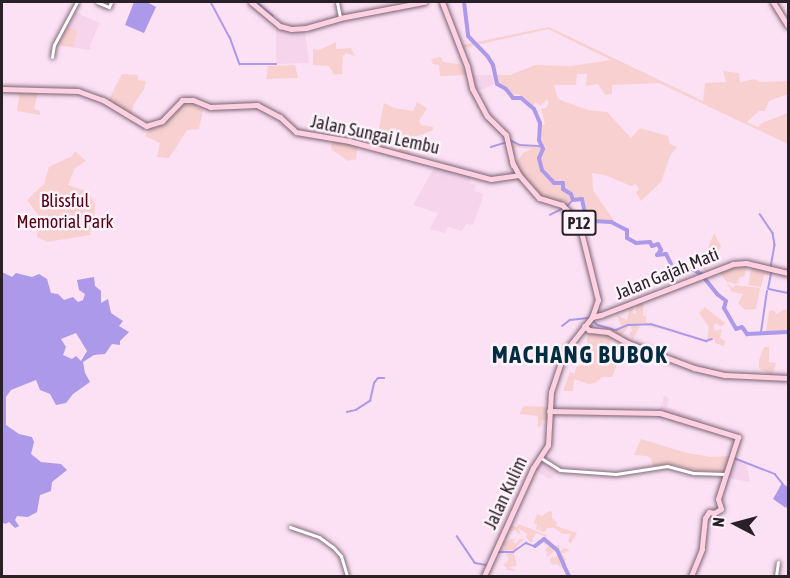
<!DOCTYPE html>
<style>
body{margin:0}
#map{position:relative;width:790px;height:578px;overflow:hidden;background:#fce1f4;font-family:"Asap Condensed",sans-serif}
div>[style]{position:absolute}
.built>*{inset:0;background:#f5d4ec}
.green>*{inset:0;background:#f8d0d0}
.water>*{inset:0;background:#ac99e9}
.stream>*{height:1.5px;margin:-0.75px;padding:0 0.75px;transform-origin:0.75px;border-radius:0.75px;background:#ac99e9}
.river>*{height:4px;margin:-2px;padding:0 2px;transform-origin:2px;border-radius:2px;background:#ac99e9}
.roads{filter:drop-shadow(0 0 2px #7a6374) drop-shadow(0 0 2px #7a6374)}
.minor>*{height:3px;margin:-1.5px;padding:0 1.5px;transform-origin:1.5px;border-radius:1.5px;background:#fff}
.major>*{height:5px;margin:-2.5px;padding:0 2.5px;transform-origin:2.5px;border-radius:2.5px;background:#fed0e0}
span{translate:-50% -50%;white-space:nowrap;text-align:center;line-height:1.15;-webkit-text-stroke:5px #fff4fb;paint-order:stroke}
.shield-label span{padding:2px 4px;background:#fff4fb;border:2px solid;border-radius:4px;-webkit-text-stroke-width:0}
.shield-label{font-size:16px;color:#2a2128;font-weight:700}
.street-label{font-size:18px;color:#2a2128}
.park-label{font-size:18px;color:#560013}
.district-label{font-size:24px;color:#002d41;font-weight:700;letter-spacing:1.5px}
.frame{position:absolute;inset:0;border:3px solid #2a2128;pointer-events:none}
.north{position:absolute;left:706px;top:494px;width:60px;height:60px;-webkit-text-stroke:4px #fff4fb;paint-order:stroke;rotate:276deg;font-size:16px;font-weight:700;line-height:24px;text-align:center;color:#2a2128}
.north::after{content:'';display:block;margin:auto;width:21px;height:27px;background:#2a2128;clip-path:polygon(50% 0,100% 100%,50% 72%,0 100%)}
</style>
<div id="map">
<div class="built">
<i style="clip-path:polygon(75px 12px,100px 23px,90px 45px,91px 50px,55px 45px)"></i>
<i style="clip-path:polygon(276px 25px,287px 31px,305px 32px,309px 63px,276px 64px)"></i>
<i style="clip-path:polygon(472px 75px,492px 75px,494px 84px,476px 92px)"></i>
<i style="clip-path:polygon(435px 166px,472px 175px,469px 183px,476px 185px,474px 191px,484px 194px,473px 225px,466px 224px,462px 231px,448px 227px,445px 233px,430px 229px,438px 213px,413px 205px)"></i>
<i style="clip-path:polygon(664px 396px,669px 398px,667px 407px,703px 419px,701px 423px,655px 411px,660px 410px)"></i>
<i style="clip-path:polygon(733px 458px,746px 462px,750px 482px,729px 478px)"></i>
<i style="clip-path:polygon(540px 459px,559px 473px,549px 479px,534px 469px)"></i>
</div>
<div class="green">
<i style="clip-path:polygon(66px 27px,77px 31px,73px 47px,56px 45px)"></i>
<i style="clip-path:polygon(549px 27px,703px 101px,705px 83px,726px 82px,723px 71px,739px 73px,740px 82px,754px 79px,760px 82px,788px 81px,788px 94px,769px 101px,765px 111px,759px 111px,747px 122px,758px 127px,762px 123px,788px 113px,788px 144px,659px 83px,612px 85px,612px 94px,605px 95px,598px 84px,586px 86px,587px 74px,577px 74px,576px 85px,554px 85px,558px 99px,588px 110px,607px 112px,631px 138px,640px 128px,668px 136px,670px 144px,677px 147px,670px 156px,661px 182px,641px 201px,636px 192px,639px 189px,636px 184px,631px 186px,605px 175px,592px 173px,593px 190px,616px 224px,592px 220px,586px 212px,585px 201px,581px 198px,573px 200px,571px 194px,564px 188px,563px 182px,557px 184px,552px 181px,556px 185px,562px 183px,562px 189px,570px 195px,572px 200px,565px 207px,540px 196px,520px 175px,515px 164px,524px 152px,532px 149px,511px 147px,511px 141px,519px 145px,541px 147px,542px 153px,538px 158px,541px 170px,552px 180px,543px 168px,540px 158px,543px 149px,541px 125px,545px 124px,541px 109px,546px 108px,549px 102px,546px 99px,544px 103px,539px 105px,536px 102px,533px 106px,518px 94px,512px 96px,508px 87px,498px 84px,495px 75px,510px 75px,535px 65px,571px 66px,611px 60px,548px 29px,463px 48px,462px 45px)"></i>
<i style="clip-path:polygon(336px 42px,336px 49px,351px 48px,355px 56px,346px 53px,343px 56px,342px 74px,334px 75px,329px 66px,313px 65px,313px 49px,319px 50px)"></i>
<i style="clip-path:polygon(441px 57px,443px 62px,459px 64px,468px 75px,440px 76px,439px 65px,433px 64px,431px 59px)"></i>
<i style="clip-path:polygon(295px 65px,298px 78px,266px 79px,268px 66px)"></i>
<i style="clip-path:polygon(122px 74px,138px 75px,138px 80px,146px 81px,144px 89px,133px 106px,131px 117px,108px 101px)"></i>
<i style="clip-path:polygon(17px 89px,39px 89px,34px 109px,40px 111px,40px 115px,17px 111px,19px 97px)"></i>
<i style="clip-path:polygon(189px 101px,203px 110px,199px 129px,187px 130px,169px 158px,157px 157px,160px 143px,145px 136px,151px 127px,181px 103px)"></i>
<i style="clip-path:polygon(417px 102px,427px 108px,419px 121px,421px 125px,433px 127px,433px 130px,412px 138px,409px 157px,398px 154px,403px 134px,394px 127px,384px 150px,375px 147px,384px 103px,394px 108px,413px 111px)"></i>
<i style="clip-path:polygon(332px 141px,358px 145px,356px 159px,348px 161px,331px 149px)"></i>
<i style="clip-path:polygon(75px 151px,86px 161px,75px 168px,68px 185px,85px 191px,91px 197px,95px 204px,94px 228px,90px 230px,91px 235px,47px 242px,37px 237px,37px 233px,42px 228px,38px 215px,27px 200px,44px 184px,49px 167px,72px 156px)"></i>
<i style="clip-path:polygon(714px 233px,721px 247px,705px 270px,700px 268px)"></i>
<i style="clip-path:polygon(747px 264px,745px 276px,739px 278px,738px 284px,727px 282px,718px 271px,731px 265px)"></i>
<i style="clip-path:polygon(752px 265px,770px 269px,770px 275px,764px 275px,761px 287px,748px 285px)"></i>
<i style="clip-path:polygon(727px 283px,733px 288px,735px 285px,760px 288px,756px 309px,745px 310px,738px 303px,743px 294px,732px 292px)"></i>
<i style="clip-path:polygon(648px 298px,646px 322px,679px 333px,641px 324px,633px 339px,629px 335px,632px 330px,630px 325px,621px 336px,606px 330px,618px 330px,626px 327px,622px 328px,617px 315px,627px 320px,630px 306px,632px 304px,633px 314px,636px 313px,636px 303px,643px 303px,644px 300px,643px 316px,646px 316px)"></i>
<i style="clip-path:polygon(705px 307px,725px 323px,721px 327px,716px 323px,713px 326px,715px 331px,722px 329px,720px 338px,725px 341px,724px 346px,715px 343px,714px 338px,707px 340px,709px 327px,699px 313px)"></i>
<i style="clip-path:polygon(784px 309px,788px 311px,788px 331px,766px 332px,769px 311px,773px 310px,777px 314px)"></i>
<i style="clip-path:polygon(590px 331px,590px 334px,593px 334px,594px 331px,611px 336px,613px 338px,608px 345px,611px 347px,621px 343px,618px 363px,612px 377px,602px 377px,595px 383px,589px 384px,574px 379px,573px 391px,563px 391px,570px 372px,574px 373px,574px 377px,576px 367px,583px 365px,582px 361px,587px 357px,587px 336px)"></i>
<i style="clip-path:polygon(764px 347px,769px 347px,769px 362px,776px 363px,772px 376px,759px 368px,759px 360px)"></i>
<i style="clip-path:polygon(524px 406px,548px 407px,548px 425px,546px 420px,542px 420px,541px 426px,538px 427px,538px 416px,519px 414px)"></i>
<i style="clip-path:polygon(641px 439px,687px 453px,711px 457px,730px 456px,724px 472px,694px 471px,676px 465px,653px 466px,651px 458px,647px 456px,634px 455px)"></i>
<i style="clip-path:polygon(549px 511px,552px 512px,552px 518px,557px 522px,556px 526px,577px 533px,571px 543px,568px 542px,571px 534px,563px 534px,554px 528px,547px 528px,545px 532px,540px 531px,540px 526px,539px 530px,536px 529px,537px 524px,534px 523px,537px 514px,542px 516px)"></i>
<i style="clip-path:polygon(518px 524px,547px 535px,546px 540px,553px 547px,559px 545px,560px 551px,564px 548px,570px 550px,562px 554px,566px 559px,564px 564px,560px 568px,559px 565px,551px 564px,550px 558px,556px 557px,558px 554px,556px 550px,547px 557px,546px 554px,548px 552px,545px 551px,549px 544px,545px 545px,543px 541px,536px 545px,538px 539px,540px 541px,545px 536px,536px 533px,531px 543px,526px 537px,527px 534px,518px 528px,521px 534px,517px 533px,516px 530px,510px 531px,511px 525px,517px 527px)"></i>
<i style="clip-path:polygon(511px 539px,516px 539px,513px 541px,516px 544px,519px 539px,524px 539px,517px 546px,514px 554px,517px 566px,508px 567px,517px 571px,506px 570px,507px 568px,503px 565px,509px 560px,506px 554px,513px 552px,513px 550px,496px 552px,499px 545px,503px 550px,505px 546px,499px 544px)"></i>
</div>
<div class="water">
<i style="clip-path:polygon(134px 2px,147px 2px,156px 7px,144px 33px,125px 25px)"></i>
<i style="clip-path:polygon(evenodd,2px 272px,12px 277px,16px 273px,32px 277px,39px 274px,47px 279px,51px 293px,58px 294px,64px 300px,73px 297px,78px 302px,83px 300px,85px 294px,79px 290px,77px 280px,94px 277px,95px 286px,101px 291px,101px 303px,108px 299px,111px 313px,123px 321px,119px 326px,129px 332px,120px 341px,120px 345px,112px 344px,105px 354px,94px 355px,83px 362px,85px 373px,90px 382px,73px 394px,66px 403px,56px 405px,50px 394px,40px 390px,36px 380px,11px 390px,6px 397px,6px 425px,19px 434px,32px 437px,34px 442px,31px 454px,41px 462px,61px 464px,67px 470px,52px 482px,51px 491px,40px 495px,37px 512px,28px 517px,17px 516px,15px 520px,19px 526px,15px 528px,9px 522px,5px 524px,2px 522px,2px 272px,76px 333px,87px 351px,81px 361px,76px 356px,72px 359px,63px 355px,66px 347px,61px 339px,76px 333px)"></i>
<i style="clip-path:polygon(782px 483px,788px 487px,788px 505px,786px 508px,773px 499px)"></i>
</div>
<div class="stream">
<i style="left:211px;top:2px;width:40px;rotate:62deg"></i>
<i style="left:230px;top:37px;width:29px;rotate:70deg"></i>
<i style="left:240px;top:64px;width:36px"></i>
<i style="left:257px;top:2px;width:21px;rotate:41deg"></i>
<i style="left:510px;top:140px;width:11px;rotate:27deg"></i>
<i style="left:520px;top:145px;width:21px;rotate:3deg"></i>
<i style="left:491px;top:147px;width:17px;rotate:-17deg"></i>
<i style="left:567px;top:206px;width:8px;rotate:-45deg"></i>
<i style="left:760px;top:214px;width:23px;rotate:56deg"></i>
<i style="left:773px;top:233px;width:12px;rotate:81deg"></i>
<i style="left:775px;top:245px;width:23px;rotate:100deg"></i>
<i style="left:550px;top:215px;width:13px;rotate:-27deg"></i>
<i style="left:768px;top:289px;width:16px;rotate:-79deg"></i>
<i style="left:769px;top:289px;width:19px;rotate:12deg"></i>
<i style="left:592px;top:320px;width:8px;rotate:40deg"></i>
<i style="left:598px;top:325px;width:19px;rotate:16deg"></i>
<i style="left:616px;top:330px;width:13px;rotate:-23deg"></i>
<i style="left:628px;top:325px;width:23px;rotate:-2deg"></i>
<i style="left:651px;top:324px;width:58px;rotate:17.2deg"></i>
<i style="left:706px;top:341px;width:6px;rotate:-18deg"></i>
<i style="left:562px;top:326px;width:10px;rotate:-37deg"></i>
<i style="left:570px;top:320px;width:18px;rotate:-6deg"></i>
<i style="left:761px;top:332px;width:41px;rotate:-81.7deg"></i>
<i style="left:347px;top:412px;width:9px;rotate:-13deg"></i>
<i style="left:356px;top:410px;width:17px;rotate:-33deg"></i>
<i style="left:370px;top:401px;width:18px;rotate:-77deg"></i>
<i style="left:374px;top:383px;width:6px;rotate:-51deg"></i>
<i style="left:378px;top:378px;width:6px"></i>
<i style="left:734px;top:458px;width:44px;rotate:21.3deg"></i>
<i style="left:775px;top:474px;width:13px;rotate:51deg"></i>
<i style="left:457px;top:536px;width:32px;rotate:56deg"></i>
<i style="left:475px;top:563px;width:11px;rotate:10deg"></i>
<i style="left:497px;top:552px;width:16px"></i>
<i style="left:513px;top:552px;width:16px;rotate:-35deg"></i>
<i style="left:526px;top:543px;width:9px;rotate:21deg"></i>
</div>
<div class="river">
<i style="left:464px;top:2px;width:34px;rotate:83deg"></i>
<i style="left:468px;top:36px;width:29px;rotate:46deg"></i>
<i style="left:488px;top:57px;width:9px;rotate:58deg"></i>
<i style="left:493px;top:65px;width:19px;rotate:78deg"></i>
<i style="left:497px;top:84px;width:10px;rotate:29deg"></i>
<i style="left:506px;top:89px;width:11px;rotate:52deg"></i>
<i style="left:513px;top:98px;width:8px"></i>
<i style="left:521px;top:98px;width:17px;rotate:40deg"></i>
<i style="left:534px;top:109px;width:15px;rotate:67deg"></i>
<i style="left:540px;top:123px;width:17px;rotate:93deg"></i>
<i style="left:539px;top:140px;width:10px;rotate:66deg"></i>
<i style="left:543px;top:149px;width:10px;rotate:114deg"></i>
<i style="left:539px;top:158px;width:12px;rotate:76deg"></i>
<i style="left:542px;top:170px;width:18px;rotate:47deg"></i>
<i style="left:554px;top:183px;width:9px"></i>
<i style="left:563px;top:183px;width:6px;rotate:90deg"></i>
<i style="left:563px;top:189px;width:9px;rotate:32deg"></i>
<i style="left:571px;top:194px;width:6px;rotate:72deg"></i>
<i style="left:573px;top:200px;width:9px;rotate:-6deg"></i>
<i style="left:582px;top:199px;width:14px;rotate:78deg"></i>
<i style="left:585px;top:213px;width:11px;rotate:49deg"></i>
<i style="left:592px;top:221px;width:19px;rotate:3deg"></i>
<i style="left:611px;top:222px;width:18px;rotate:27deg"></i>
<i style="left:627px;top:230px;width:8px;rotate:90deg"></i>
<i style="left:627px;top:238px;width:10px;rotate:29deg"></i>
<i style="left:636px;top:243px;width:14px;rotate:-4deg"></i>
<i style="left:650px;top:242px;width:4px;rotate:63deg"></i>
<i style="left:652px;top:246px;width:6px;rotate:-18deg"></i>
<i style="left:658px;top:244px;width:7px;rotate:63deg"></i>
<i style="left:661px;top:250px;width:6px;rotate:129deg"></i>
<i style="left:657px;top:255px;width:9px;rotate:-6deg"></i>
<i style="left:666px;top:254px;width:18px;rotate:63deg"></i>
<i style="left:674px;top:270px;width:18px;rotate:-3deg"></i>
<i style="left:692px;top:269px;width:10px;rotate:29deg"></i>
<i style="left:701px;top:274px;width:26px;rotate:51deg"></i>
<i style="left:717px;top:294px;width:11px;rotate:38deg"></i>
<i style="left:726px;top:301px;width:7px;rotate:106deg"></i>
<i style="left:724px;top:308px;width:24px;rotate:60deg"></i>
<i style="left:736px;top:329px;width:6px;rotate:-18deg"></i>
<i style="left:742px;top:327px;width:9px;rotate:54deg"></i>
<i style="left:747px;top:334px;width:41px;rotate:-2.8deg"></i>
<i style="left:535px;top:546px;width:11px;rotate:-38deg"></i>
<i style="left:544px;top:539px;width:17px;rotate:40deg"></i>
<i style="left:557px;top:550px;width:17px;rotate:65deg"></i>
<i style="left:564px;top:566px;width:11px;rotate:63deg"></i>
</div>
<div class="roads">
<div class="minor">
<i style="left:97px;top:2px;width:13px;rotate:23deg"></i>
<i style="left:109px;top:7px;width:5px;rotate:-68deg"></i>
<i style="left:337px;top:2px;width:15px;rotate:79deg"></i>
<i style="left:52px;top:57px;width:12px;rotate:-81deg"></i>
<i style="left:54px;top:45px;width:49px;rotate:-61.9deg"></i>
<i style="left:541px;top:458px;width:22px;rotate:32deg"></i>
<i style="left:560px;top:470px;width:56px;rotate:4.1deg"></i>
<i style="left:616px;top:474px;width:52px;rotate:-8.9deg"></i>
<i style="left:667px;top:466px;width:28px;rotate:15deg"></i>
<i style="left:694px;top:473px;width:31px;rotate:2deg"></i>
<i style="left:290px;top:527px;width:31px;rotate:19deg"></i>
<i style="left:319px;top:537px;width:17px;rotate:36deg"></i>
<i style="left:333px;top:547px;width:12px;rotate:48deg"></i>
<i style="left:341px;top:556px;width:21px;rotate:73deg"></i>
<i style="left:776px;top:576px;width:14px;rotate:-82deg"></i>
</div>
<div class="major">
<i style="left:251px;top:2px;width:38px;rotate:40deg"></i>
<i style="left:280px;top:26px;width:11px;rotate:15deg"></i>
<i style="left:291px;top:29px;width:15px;rotate:-4deg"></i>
<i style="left:306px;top:28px;width:35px;rotate:-16deg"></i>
<i style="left:340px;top:18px;width:86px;rotate:-10.8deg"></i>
<i style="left:442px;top:2px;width:69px;rotate:68.7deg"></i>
<i style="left:467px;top:66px;width:23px;rotate:77deg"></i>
<i style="left:472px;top:88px;width:32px;rotate:62deg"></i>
<i style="left:487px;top:116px;width:27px;rotate:45deg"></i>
<i style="left:506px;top:135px;width:31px;rotate:77deg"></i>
<i style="left:773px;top:2px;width:28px;rotate:58deg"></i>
<i style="left:2px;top:89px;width:76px;rotate:1.5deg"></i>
<i style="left:78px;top:91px;width:27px;rotate:20deg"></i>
<i style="left:103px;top:100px;width:50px;rotate:31.2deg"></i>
<i style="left:146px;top:126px;width:17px;rotate:-17deg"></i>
<i style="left:162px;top:121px;width:29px;rotate:-46deg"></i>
<i style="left:182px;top:100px;width:11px"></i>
<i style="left:193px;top:100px;width:18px;rotate:22deg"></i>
<i style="left:210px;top:107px;width:47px;rotate:-2.4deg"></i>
<i style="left:257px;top:105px;width:26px;rotate:28deg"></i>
<i style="left:280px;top:117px;width:22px;rotate:43deg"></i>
<i style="left:296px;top:132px;width:54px;rotate:9.6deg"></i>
<i style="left:349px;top:141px;width:147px;rotate:15deg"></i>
<i style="left:491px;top:179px;width:28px;rotate:-8deg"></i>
<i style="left:592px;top:317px;width:9px;rotate:-13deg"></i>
<i style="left:601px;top:315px;width:142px;rotate:-21.1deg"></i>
<i style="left:733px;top:264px;width:13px;rotate:-4deg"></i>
<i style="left:746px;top:263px;width:43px;rotate:13.4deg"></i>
<i style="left:584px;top:326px;width:6px;rotate:39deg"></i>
<i style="left:589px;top:330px;width:19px;rotate:6deg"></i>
<i style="left:608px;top:332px;width:23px;rotate:29deg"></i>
<i style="left:628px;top:343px;width:71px;rotate:20.7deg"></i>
<i style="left:694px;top:368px;width:32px;rotate:13deg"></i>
<i style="left:725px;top:375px;width:63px;rotate:2.7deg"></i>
<i style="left:549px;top:411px;width:111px;rotate:1deg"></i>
<i style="left:660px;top:413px;width:82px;rotate:17.1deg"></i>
<i style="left:738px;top:437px;width:65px;rotate:107.9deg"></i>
<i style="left:718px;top:499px;width:10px;rotate:73deg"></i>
<i style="left:721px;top:509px;width:8px;rotate:150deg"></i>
<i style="left:714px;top:513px;width:5px;rotate:-169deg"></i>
<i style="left:709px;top:512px;width:7px;rotate:124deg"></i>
<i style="left:705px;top:518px;width:31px;rotate:96deg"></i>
<i style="left:702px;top:549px;width:29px;rotate:112deg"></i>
<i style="left:484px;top:576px;width:119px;rotate:-65.6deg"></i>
<i style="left:533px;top:468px;width:27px;rotate:-57deg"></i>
<i style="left:548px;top:445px;width:53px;rotate:-86.8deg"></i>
<i style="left:551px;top:392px;width:41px;rotate:-71.6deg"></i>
<i style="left:564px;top:353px;width:46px;rotate:-52.1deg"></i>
<i style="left:592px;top:317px;width:18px;rotate:-71deg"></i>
<i style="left:598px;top:300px;width:79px;rotate:-103.9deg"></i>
<i style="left:579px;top:223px;width:25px;rotate:-133deg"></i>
<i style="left:562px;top:205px;width:24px;rotate:-163deg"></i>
<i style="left:539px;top:198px;width:30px;rotate:-131deg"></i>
<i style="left:519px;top:175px;width:15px;rotate:-118deg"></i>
</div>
</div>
<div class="shield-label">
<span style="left:579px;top:223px">P12</span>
</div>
<div class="street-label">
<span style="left:375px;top:135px;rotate:12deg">Jalan Sungai Lembu</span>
<span style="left:667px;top:274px;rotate:-22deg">Jalan Gajah Mati</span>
<span style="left:506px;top:493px;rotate:-65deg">Jalan Kulim</span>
</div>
<div class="park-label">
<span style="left:65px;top:212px">Blissful<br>Memorial Park</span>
</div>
<div class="district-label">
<span style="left:580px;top:355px">MACHANG BUBOK</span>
</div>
<div class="frame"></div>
<div class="north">N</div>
</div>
